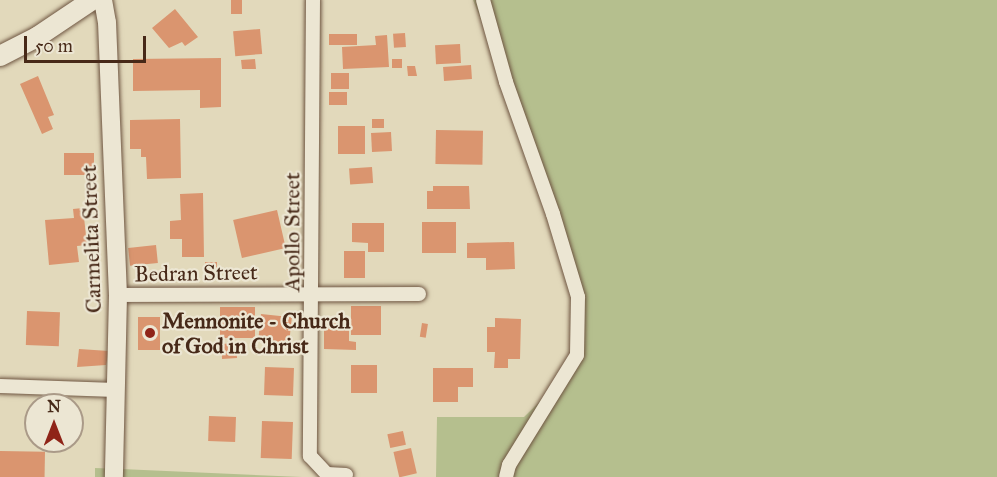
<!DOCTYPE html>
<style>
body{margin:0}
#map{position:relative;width:997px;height:477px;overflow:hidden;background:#e2d9bb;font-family:"IM FELL Great Primer",serif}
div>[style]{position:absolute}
.green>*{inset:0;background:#b5bf8e}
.building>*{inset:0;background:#da956f;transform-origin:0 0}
.roads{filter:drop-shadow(0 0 2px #6e5541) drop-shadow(0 0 2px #6e5541)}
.minor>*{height:14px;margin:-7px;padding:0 7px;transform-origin:7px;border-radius:7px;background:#ece6d3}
.tertiary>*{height:18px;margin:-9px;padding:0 9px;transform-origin:9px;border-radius:9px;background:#ece6d3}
.secondary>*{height:20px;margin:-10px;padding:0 10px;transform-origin:10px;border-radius:10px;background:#ece6d3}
.dots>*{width:16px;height:16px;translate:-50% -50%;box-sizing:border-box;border:3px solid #ece6d3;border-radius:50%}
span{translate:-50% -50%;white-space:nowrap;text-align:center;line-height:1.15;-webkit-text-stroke:4.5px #ece6d3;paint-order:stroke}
.street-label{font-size:22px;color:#472918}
.poi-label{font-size:22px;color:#472918;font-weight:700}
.left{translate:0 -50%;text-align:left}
.north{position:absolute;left:24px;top:393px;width:60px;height:60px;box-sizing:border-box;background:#ece6d3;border:2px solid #aa9a88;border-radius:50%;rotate:0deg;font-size:16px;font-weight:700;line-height:24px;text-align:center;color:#472918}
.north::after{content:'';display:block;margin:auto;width:21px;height:27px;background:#8f2418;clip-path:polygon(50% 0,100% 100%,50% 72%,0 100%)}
.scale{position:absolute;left:24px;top:36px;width:122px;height:27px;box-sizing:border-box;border:3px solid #472918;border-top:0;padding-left:8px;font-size:18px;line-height:21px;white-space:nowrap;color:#472918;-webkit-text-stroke:4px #ece6d3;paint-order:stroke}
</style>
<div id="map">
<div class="green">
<i style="clip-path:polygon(473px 0,997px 0,997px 477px,436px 477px,437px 417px,524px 417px,570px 372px,574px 296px,508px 85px)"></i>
<i style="clip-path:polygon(95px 468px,121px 469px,302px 477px,95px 477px)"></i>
</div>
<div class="building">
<i style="left:231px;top:0;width:11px;height:14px"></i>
<i style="clip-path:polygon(175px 9px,198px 37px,185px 46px,182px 42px,169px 48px,152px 28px)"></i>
<i style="left:260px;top:29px;width:25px;height:27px;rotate:85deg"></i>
<i style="left:405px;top:33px;width:14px;height:12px;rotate:86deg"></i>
<i style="left:329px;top:34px;width:28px;height:11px"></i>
<i style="clip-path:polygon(387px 35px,389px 67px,343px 69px,342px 47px,376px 45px,375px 36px)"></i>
<i style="left:460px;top:44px;width:19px;height:25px;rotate:87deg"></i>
<i style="clip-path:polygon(221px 58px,221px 107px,200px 108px,200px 90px,133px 91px,133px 59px)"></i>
<i style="clip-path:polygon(255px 59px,256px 69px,242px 69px,241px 60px)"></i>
<i style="left:392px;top:59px;width:10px;height:9px"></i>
<i style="left:471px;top:65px;width:14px;height:28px;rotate:86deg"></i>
<i style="clip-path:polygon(407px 66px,415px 66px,417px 76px,408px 76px)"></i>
<i style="left:331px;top:73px;width:18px;height:16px"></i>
<i style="clip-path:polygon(38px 76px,54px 115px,48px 117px,53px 129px,42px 134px,20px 84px)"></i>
<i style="left:347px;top:92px;width:13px;height:18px;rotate:90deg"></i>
<i style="clip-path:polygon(180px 119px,181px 178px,147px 179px,146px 157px,141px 157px,141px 149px,130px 149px,130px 120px)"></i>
<i style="left:372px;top:119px;width:12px;height:9px"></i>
<i style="left:338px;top:126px;width:27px;height:28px"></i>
<i style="left:436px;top:130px;width:47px;height:34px;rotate:1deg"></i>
<i style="left:391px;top:132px;width:19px;height:20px;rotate:87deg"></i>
<i style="left:64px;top:153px;width:30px;height:22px"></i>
<i style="left:372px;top:167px;width:16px;height:23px;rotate:86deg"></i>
<i style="clip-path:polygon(433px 186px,469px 186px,470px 209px,427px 209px,427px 191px,433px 191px)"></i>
<i style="clip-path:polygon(203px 193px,204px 257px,182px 257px,182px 239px,170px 239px,170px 221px,181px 220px,180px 194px)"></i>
<i style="clip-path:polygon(83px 208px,87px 245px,77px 246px,79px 262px,49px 265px,45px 220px,74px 218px,73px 209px)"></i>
<i style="left:277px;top:210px;width:39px;height:45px;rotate:77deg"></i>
<i style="left:422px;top:222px;width:34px;height:31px"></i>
<i style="clip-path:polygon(352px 223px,384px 223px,384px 252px,368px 252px,368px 243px,352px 242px)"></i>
<i style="clip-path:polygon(514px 242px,515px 269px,486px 270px,486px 258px,467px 258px,467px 243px)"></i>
<i style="left:156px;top:245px;width:18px;height:28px;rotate:84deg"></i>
<i style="left:344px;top:251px;width:21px;height:27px"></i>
<i style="left:205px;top:262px;width:12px;height:7px"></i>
<i style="left:351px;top:306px;width:30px;height:29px"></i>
<i style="left:255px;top:307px;width:31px;height:35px;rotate:90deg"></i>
<i style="left:27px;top:311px;width:33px;height:34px;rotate:2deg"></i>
<i style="left:261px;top:314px;width:31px;height:27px;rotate:6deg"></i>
<i style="left:138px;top:317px;width:22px;height:33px"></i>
<i style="clip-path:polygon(495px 318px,521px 319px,520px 359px,508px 359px,508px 368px,494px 368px,495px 352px,487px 352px,487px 327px,495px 327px)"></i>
<i style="clip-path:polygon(324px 323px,349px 323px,349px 341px,356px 342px,356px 350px,324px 349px)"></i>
<i style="left:422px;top:323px;width:6px;height:14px;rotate:9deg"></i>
<i style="left:236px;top:343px;width:15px;height:15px;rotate:86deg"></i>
<i style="clip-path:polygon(79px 349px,109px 351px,106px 365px,77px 367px)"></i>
<i style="left:377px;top:365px;width:28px;height:26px;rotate:90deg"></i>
<i style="left:265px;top:367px;width:29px;height:28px;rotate:2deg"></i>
<i style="clip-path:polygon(433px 368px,473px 368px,473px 387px,458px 387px,458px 402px,433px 402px)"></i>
<i style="left:209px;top:416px;width:27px;height:25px;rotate:2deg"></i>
<i style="left:262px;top:421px;width:31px;height:37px;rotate:2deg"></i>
<i style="left:403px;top:431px;width:14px;height:16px;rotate:78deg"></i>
<i style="left:411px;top:448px;width:26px;height:18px;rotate:77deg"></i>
<i style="left:0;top:451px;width:45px;height:26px;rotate:1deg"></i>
</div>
<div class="roads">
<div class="minor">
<i style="left:313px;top:0;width:456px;rotate:90.4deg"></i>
<i style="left:310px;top:456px;width:25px;rotate:47deg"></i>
<i style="left:327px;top:474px;width:19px;rotate:3deg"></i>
<i style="left:483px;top:0;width:85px;rotate:74.3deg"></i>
<i style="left:506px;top:82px;width:140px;rotate:70.4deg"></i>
<i style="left:553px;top:214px;width:87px;rotate:73.2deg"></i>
<i style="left:578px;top:297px;width:58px;rotate:91deg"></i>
<i style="left:577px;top:355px;width:129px;rotate:121.7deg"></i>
<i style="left:509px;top:465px;width:12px;rotate:104deg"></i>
<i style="left:118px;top:295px;width:301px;rotate:-0.2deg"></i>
<i style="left:0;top:386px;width:116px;rotate:2deg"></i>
</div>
<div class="tertiary">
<i style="left:103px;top:0;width:22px;rotate:80deg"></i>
<i style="left:107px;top:22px;width:273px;rotate:87.7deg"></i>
<i style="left:118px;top:295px;width:182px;rotate:91.3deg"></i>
</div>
<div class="secondary">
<i style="left:0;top:56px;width:42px;rotate:-27.2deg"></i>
<i style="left:37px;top:37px;width:66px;rotate:-33.9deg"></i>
</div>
</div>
<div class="dots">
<i style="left:150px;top:333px;background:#8f2418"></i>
</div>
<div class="street-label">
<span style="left:292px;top:232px;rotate:-90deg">Apollo Street</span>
<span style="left:91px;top:239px;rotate:-92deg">Carmelita Street</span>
<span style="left:196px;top:273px;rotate:-1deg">Bedran Street</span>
</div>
<div class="poi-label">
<span class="left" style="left:162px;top:333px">Mennonite - Church<br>of God in Christ</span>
</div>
<div class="north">N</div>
<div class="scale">50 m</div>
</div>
